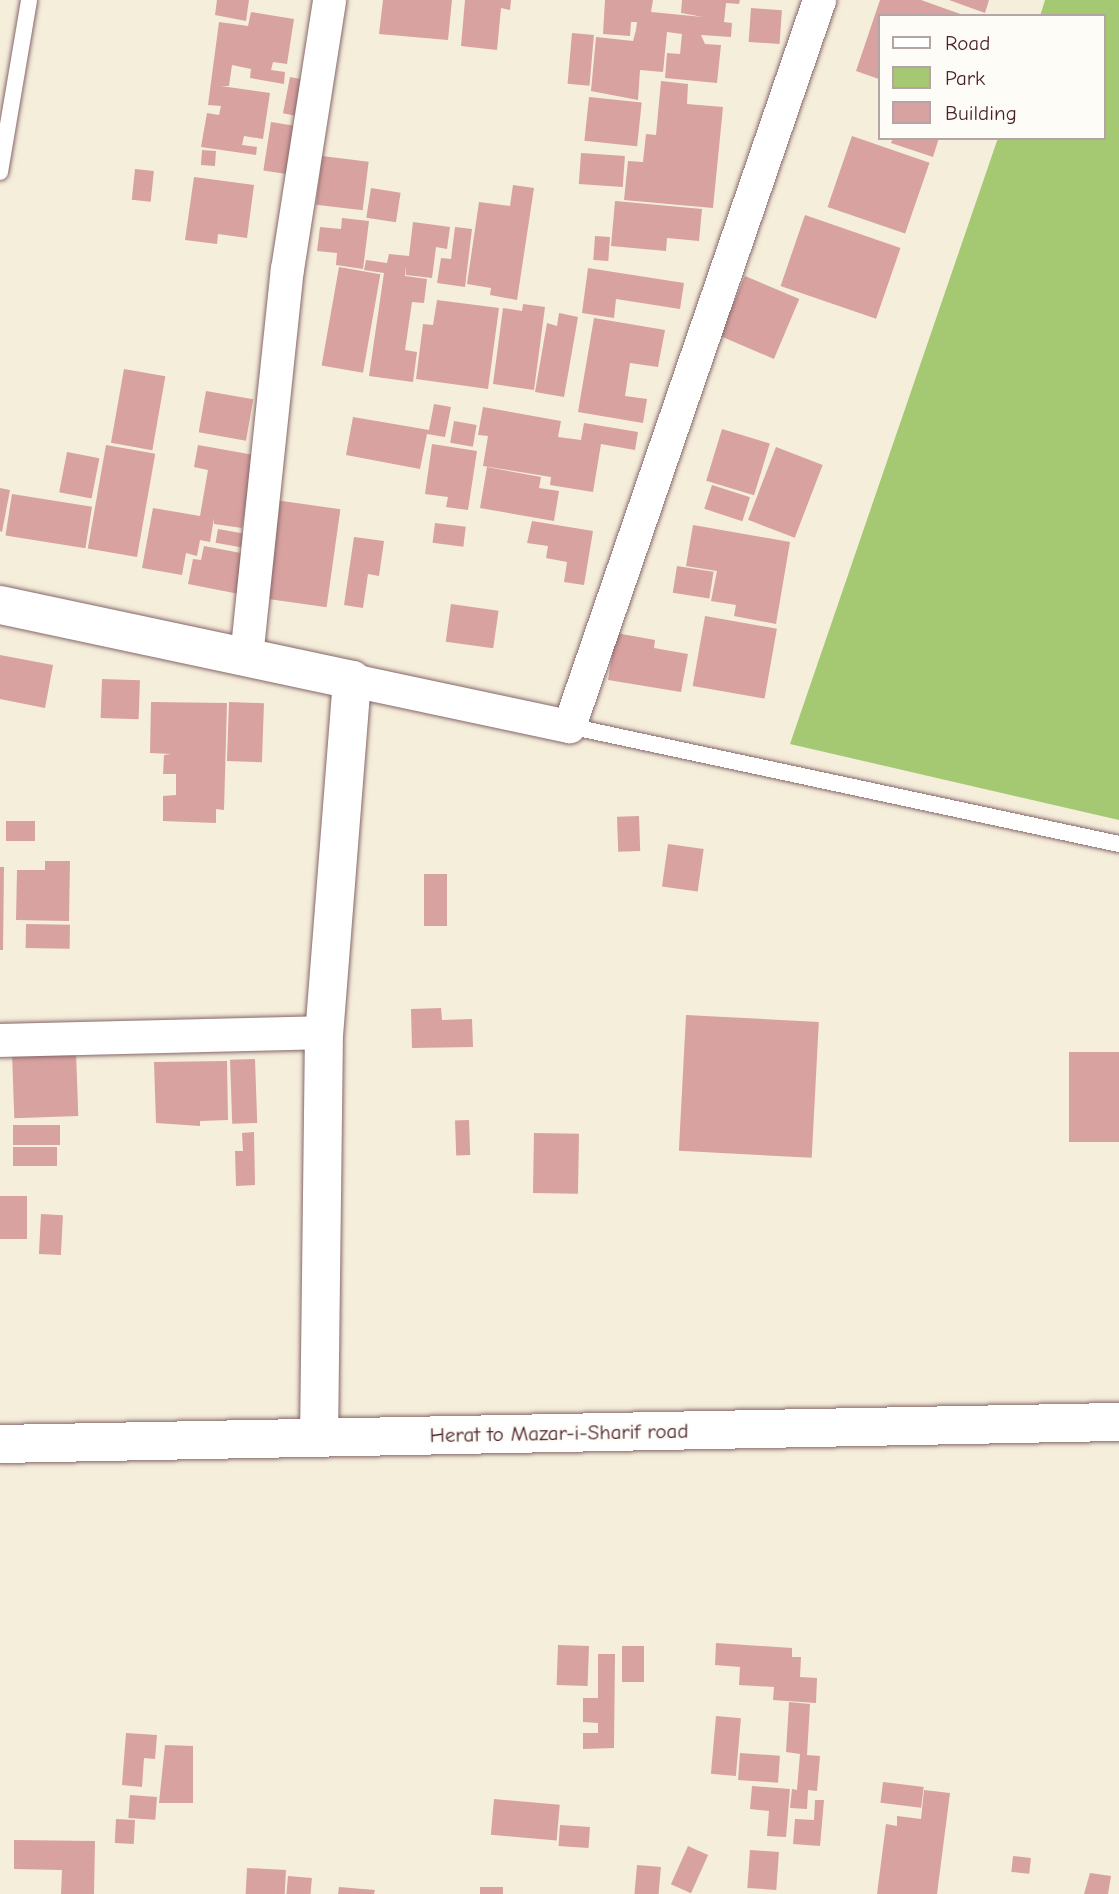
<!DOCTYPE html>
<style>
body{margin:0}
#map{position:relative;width:1119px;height:1894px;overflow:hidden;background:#f5eedb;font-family:"Comic Neue",sans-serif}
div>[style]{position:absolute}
.green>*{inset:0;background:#a5c872}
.building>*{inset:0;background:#d8a2a0;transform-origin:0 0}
.roads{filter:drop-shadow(0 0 2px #866769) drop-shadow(0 0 2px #866769)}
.service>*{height:16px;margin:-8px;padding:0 8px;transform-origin:8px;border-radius:8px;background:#fff}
.minor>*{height:33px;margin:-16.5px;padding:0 16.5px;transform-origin:16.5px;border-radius:16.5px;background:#fff}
.tertiary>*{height:38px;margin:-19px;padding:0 19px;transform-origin:19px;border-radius:19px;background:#fff}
.trunk>*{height:38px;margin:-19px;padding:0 19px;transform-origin:19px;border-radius:19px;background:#fff}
span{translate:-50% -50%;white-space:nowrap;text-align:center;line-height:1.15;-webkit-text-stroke:5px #fdfcf7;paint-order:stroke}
.street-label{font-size:21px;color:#4a1f2b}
.legend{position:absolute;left:878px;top:14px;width:228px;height:126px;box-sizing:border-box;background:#fdfcf7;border:2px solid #b5a4a5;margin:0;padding:9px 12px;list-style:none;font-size:21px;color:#4a1f2b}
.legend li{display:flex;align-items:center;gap:14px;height:35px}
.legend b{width:35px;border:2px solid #b5a4a5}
</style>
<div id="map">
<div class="green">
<i style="clip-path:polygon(1045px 0,1119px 0,1119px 820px,790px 744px,998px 138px,1103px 138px,1103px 16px,1040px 16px)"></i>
</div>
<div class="building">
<i style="clip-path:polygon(217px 0,249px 0,246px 21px,215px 15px)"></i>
<i style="clip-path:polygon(383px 0,452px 0,448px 40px,379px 34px)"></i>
<i style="clip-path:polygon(465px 0,511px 0,510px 10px,501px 8px,497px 50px,461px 46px)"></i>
<i style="clip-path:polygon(605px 0,653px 0,651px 12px,703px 17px,681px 13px,682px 0,740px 0,739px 4px,726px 3px,724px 22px,732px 23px,731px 37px,701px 35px,705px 44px,721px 45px,717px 83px,665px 78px,667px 53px,680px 54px,682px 34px,667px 32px,663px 72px,640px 70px,638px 100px,591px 91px,596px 37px,633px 41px,636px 30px,637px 22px,631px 22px,630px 36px,603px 34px)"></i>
<i style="clip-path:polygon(880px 0,921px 0,966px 16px,879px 16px,879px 79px,856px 71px)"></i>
<i style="clip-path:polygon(949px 0,989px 0,985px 13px)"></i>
<i style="left:751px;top:8px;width:31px;height:34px;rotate:4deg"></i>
<i style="clip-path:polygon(251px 12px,294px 19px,287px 64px,273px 62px,271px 70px,285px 72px,284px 84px,250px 78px,251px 69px,232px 65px,229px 86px,221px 86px,270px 93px,263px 139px,244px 136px,242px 145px,257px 147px,256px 155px,201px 147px,207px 113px,219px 115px,221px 106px,208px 105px,219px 22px,248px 26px)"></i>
<i style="left:572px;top:33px;width:22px;height:51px;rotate:5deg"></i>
<i style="left:290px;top:77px;width:20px;height:37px;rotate:11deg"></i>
<i style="clip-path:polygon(661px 81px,688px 84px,687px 104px,723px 107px,713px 208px,624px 200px,628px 161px,643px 162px,646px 134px,656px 135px)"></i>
<i style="left:589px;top:97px;width:53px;height:44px;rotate:6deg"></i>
<i style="left:271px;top:122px;width:33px;height:49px;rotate:9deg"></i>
<i style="left:852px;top:136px;width:82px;height:75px;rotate:19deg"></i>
<i style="clip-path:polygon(893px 138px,939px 138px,933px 157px,891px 143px)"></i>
<i style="left:202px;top:150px;width:14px;height:15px;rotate:4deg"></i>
<i style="left:581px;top:153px;width:44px;height:31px;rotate:4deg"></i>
<i style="left:322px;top:156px;width:47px;height:49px;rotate:7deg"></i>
<i style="left:135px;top:169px;width:19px;height:31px;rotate:6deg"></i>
<i style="clip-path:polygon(194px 177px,254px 185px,247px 238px,218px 234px,217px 244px,185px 240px)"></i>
<i style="clip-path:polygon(513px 185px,534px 188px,517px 300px,490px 295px,491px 288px,467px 284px,479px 202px,510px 206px)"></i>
<i style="left:371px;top:188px;width:30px;height:30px;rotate:9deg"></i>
<i style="clip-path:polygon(615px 201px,702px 209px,699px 241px,667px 238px,666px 251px,611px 246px)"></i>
<i style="left:805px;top:215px;width:101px;height:75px;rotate:19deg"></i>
<i style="clip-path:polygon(342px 218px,369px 221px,363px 269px,336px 265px,337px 253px,317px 251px,320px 227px,341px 229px)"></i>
<i style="clip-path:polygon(413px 222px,450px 227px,447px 249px,436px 247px,432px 278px,406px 275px,406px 266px,405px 276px,427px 279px,424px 303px,412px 302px,405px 350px,417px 352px,413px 382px,369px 376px,384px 273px,364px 270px,366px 260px,387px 263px,389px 254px,409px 256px)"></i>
<i style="clip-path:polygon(455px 227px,472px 229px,465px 287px,437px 283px,441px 258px,451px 259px)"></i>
<i style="left:595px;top:236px;width:15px;height:24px;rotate:4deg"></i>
<i style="left:339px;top:267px;width:42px;height:100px;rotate:10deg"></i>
<i style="clip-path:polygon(588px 268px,684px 283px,680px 309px,616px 299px,614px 318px,582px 313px)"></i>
<i style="left:745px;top:276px;width:59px;height:65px;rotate:23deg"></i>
<i style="clip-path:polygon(437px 300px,499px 308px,488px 389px,416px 379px,423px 324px,433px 325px)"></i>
<i style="clip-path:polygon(523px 304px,545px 307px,534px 390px,493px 384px,503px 308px,522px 311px)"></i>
<i style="clip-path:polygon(559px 313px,578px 317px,564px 397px,535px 392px,547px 323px,557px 326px)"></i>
<i style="clip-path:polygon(594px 318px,665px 330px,658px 367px,630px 363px,625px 396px,647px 399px,643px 423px,578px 412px)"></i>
<i style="left:124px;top:369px;width:42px;height:75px;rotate:10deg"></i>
<i style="left:206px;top:391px;width:48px;height:42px;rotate:10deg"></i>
<i style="clip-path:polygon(434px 404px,451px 407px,445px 437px,427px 434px,420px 469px,346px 455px,353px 417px,429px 430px)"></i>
<i style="clip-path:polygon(483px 407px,561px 421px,558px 437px,581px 440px,584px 423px,638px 432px,635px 450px,601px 444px,593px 492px,550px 485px,551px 477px,483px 466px,488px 436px,478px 435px)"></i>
<i style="left:454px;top:421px;width:23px;height:22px;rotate:10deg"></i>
<i style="left:722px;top:429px;width:50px;height:54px;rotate:17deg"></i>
<i style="clip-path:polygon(432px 444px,477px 451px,468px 510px,446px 507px,448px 497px,425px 494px)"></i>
<i style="left:106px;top:445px;width:50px;height:105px;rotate:10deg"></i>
<i style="clip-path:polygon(198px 445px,254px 455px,242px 528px,214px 524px,214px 518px,210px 542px,200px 540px,197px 556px,186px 553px,182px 575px,142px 568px,153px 508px,200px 516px,208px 470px,194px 467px)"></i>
<i style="left:776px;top:447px;width:50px;height:78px;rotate:21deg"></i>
<i style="left:67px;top:452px;width:33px;height:41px;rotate:11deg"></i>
<i style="clip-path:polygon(487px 467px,541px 477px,539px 488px,559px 491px,554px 521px,480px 508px)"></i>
<i style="left:712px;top:485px;width:40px;height:25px;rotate:18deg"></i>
<i style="clip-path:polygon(0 488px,10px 490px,2px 532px,0 531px)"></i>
<i style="left:12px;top:494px;width:81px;height:42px;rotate:9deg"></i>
<i style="left:275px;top:500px;width:66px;height:99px;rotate:8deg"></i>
<i style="clip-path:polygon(532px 521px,593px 531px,584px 585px,564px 582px,567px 562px,546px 558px,548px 546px,527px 543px)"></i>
<i style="left:435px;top:523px;width:31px;height:20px;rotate:7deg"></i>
<i style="clip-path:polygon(693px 525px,790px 542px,776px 624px,734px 616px,736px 605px,711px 601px,717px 571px,686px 566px)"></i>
<i style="left:218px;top:529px;width:27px;height:14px;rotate:10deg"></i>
<i style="clip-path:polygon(354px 537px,384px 541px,379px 576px,368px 574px,363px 608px,344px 605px)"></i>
<i style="clip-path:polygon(204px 546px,246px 554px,239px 594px,188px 584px,193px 559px,201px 560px)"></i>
<i style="left:677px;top:566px;width:37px;height:27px;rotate:9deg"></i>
<i style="left:451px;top:604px;width:48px;height:38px;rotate:8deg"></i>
<i style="left:705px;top:616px;width:73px;height:71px;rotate:10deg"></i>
<i style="clip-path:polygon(616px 633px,655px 640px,654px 648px,688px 654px,681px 692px,608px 680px)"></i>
<i style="clip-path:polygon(0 655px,53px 665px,45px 708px,0 699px)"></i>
<i style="left:102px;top:679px;width:38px;height:39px;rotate:2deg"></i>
<i style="clip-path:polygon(151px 702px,227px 703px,224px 810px,216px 809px,216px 823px,163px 821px,163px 796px,176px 795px,176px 774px,163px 774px,164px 755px,171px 754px,150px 753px)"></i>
<i style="left:229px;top:702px;width:35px;height:59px;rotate:2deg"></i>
<i style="left:639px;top:816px;width:35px;height:22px;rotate:88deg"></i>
<i style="left:6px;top:821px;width:29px;height:20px"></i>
<i style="left:668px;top:844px;width:36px;height:43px;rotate:8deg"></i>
<i style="clip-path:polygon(45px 861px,70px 861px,69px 921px,16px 920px,17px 870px,45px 870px)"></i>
<i style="clip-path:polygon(0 867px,4px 867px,3px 950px,0 950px)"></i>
<i style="left:424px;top:874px;width:23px;height:52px"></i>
<i style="left:26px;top:924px;width:44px;height:24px;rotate:1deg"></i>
<i style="clip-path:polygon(441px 1008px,442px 1020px,472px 1019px,473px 1047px,412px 1048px,411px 1009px)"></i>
<i style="left:686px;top:1015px;width:133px;height:136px;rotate:3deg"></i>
<i style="left:76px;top:1051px;width:65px;height:64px;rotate:88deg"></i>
<i style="left:1119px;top:1052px;width:90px;height:50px;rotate:90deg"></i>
<i style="left:255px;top:1059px;width:64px;height:25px;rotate:88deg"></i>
<i style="clip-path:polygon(227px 1061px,228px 1120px,200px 1121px,200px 1126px,156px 1123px,154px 1062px)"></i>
<i style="left:469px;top:1120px;width:35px;height:14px;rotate:88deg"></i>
<i style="left:13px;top:1125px;width:47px;height:20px"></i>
<i style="clip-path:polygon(254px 1132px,255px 1185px,236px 1186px,235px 1151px,243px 1151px,242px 1133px)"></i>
<i style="left:534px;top:1133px;width:45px;height:60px;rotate:1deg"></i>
<i style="left:13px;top:1147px;width:44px;height:19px"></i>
<i style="left:0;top:1196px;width:27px;height:43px"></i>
<i style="left:41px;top:1214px;width:22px;height:40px;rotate:3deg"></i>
<i style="clip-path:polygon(716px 1643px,792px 1648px,792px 1657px,801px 1657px,800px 1677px,817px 1678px,816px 1703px,773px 1700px,774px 1687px,739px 1685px,740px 1667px,715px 1665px)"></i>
<i style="left:558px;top:1645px;width:31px;height:40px;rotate:2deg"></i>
<i style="left:622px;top:1646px;width:22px;height:36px"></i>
<i style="clip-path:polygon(598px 1654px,615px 1654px,614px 1748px,583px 1749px,583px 1733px,598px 1733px,598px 1723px,583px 1722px,583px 1698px,598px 1698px)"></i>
<i style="clip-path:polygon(789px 1702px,810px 1704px,807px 1755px,820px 1756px,817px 1791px,808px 1790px,807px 1809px,790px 1808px,792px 1789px,797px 1790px,800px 1754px,786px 1752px)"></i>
<i style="left:716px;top:1716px;width:25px;height:58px;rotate:5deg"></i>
<i style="clip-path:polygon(126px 1733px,157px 1735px,155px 1759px,144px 1758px,142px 1787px,122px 1785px)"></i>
<i style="clip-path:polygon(165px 1745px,193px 1746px,193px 1803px,159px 1803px)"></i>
<i style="left:740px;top:1753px;width:40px;height:27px;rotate:4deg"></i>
<i style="left:883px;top:1782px;width:41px;height:21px;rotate:7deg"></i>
<i style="clip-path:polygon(752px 1786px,790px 1789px,786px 1837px,767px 1836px,769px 1811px,750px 1809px)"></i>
<i style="clip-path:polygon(924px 1790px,950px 1793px,937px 1894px,877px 1894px,886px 1824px,897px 1826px,897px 1816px,921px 1819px)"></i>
<i style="left:130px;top:1795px;width:27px;height:23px;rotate:4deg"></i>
<i style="left:494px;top:1799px;width:66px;height:36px;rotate:5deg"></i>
<i style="clip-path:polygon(815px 1800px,824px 1800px,820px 1846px,793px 1844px,795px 1819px,814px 1820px)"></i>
<i style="left:116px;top:1819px;width:19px;height:24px;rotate:3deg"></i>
<i style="left:560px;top:1825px;width:30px;height:21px;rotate:4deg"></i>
<i style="clip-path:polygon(14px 1840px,95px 1841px,94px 1894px,61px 1894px,62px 1870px,14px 1869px)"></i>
<i style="left:688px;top:1846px;width:22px;height:42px;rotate:24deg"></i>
<i style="left:750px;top:1850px;width:29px;height:38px;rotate:4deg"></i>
<i style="left:1013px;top:1856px;width:18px;height:16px;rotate:6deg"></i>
<i style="left:637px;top:1865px;width:24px;height:29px;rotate:5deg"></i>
<i style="left:247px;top:1868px;width:39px;height:26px;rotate:3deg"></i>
<i style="clip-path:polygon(1090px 1873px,1111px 1876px,1108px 1894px,1084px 1894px)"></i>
<i style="left:288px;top:1876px;width:24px;height:18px;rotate:5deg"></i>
<i style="clip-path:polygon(339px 1887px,375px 1890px,374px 1894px,338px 1894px)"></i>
<i style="left:480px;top:1887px;width:23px;height:7px"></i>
</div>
<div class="roads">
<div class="service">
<i style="left:0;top:172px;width:174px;rotate:-80.4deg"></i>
<i style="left:569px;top:726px;width:563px;rotate:12.11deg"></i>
</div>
<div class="minor">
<i style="left:246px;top:657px;width:390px;rotate:-84deg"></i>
<i style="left:287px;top:269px;width:272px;rotate:-81.1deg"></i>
<i style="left:352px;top:680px;width:222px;rotate:12deg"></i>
<i style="left:569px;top:726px;width:768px;rotate:-71deg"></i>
<i style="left:0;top:1040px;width:324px;rotate:-1.4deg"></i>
</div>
<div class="tertiary">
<i style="left:0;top:605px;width:360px;rotate:12deg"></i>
<i style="left:352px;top:680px;width:353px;rotate:94.5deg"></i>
<i style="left:324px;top:1032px;width:405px;rotate:90.7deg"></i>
</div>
<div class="trunk">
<i style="left:0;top:1444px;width:1119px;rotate:-1.13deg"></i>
</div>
</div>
<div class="street-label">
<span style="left:559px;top:1433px;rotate:-1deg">Herat to Mazar-i-Sharif road</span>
</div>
<ul class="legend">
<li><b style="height:9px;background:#fff"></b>Road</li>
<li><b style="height:19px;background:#a5c872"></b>Park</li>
<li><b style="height:19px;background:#d8a2a0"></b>Building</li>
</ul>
</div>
